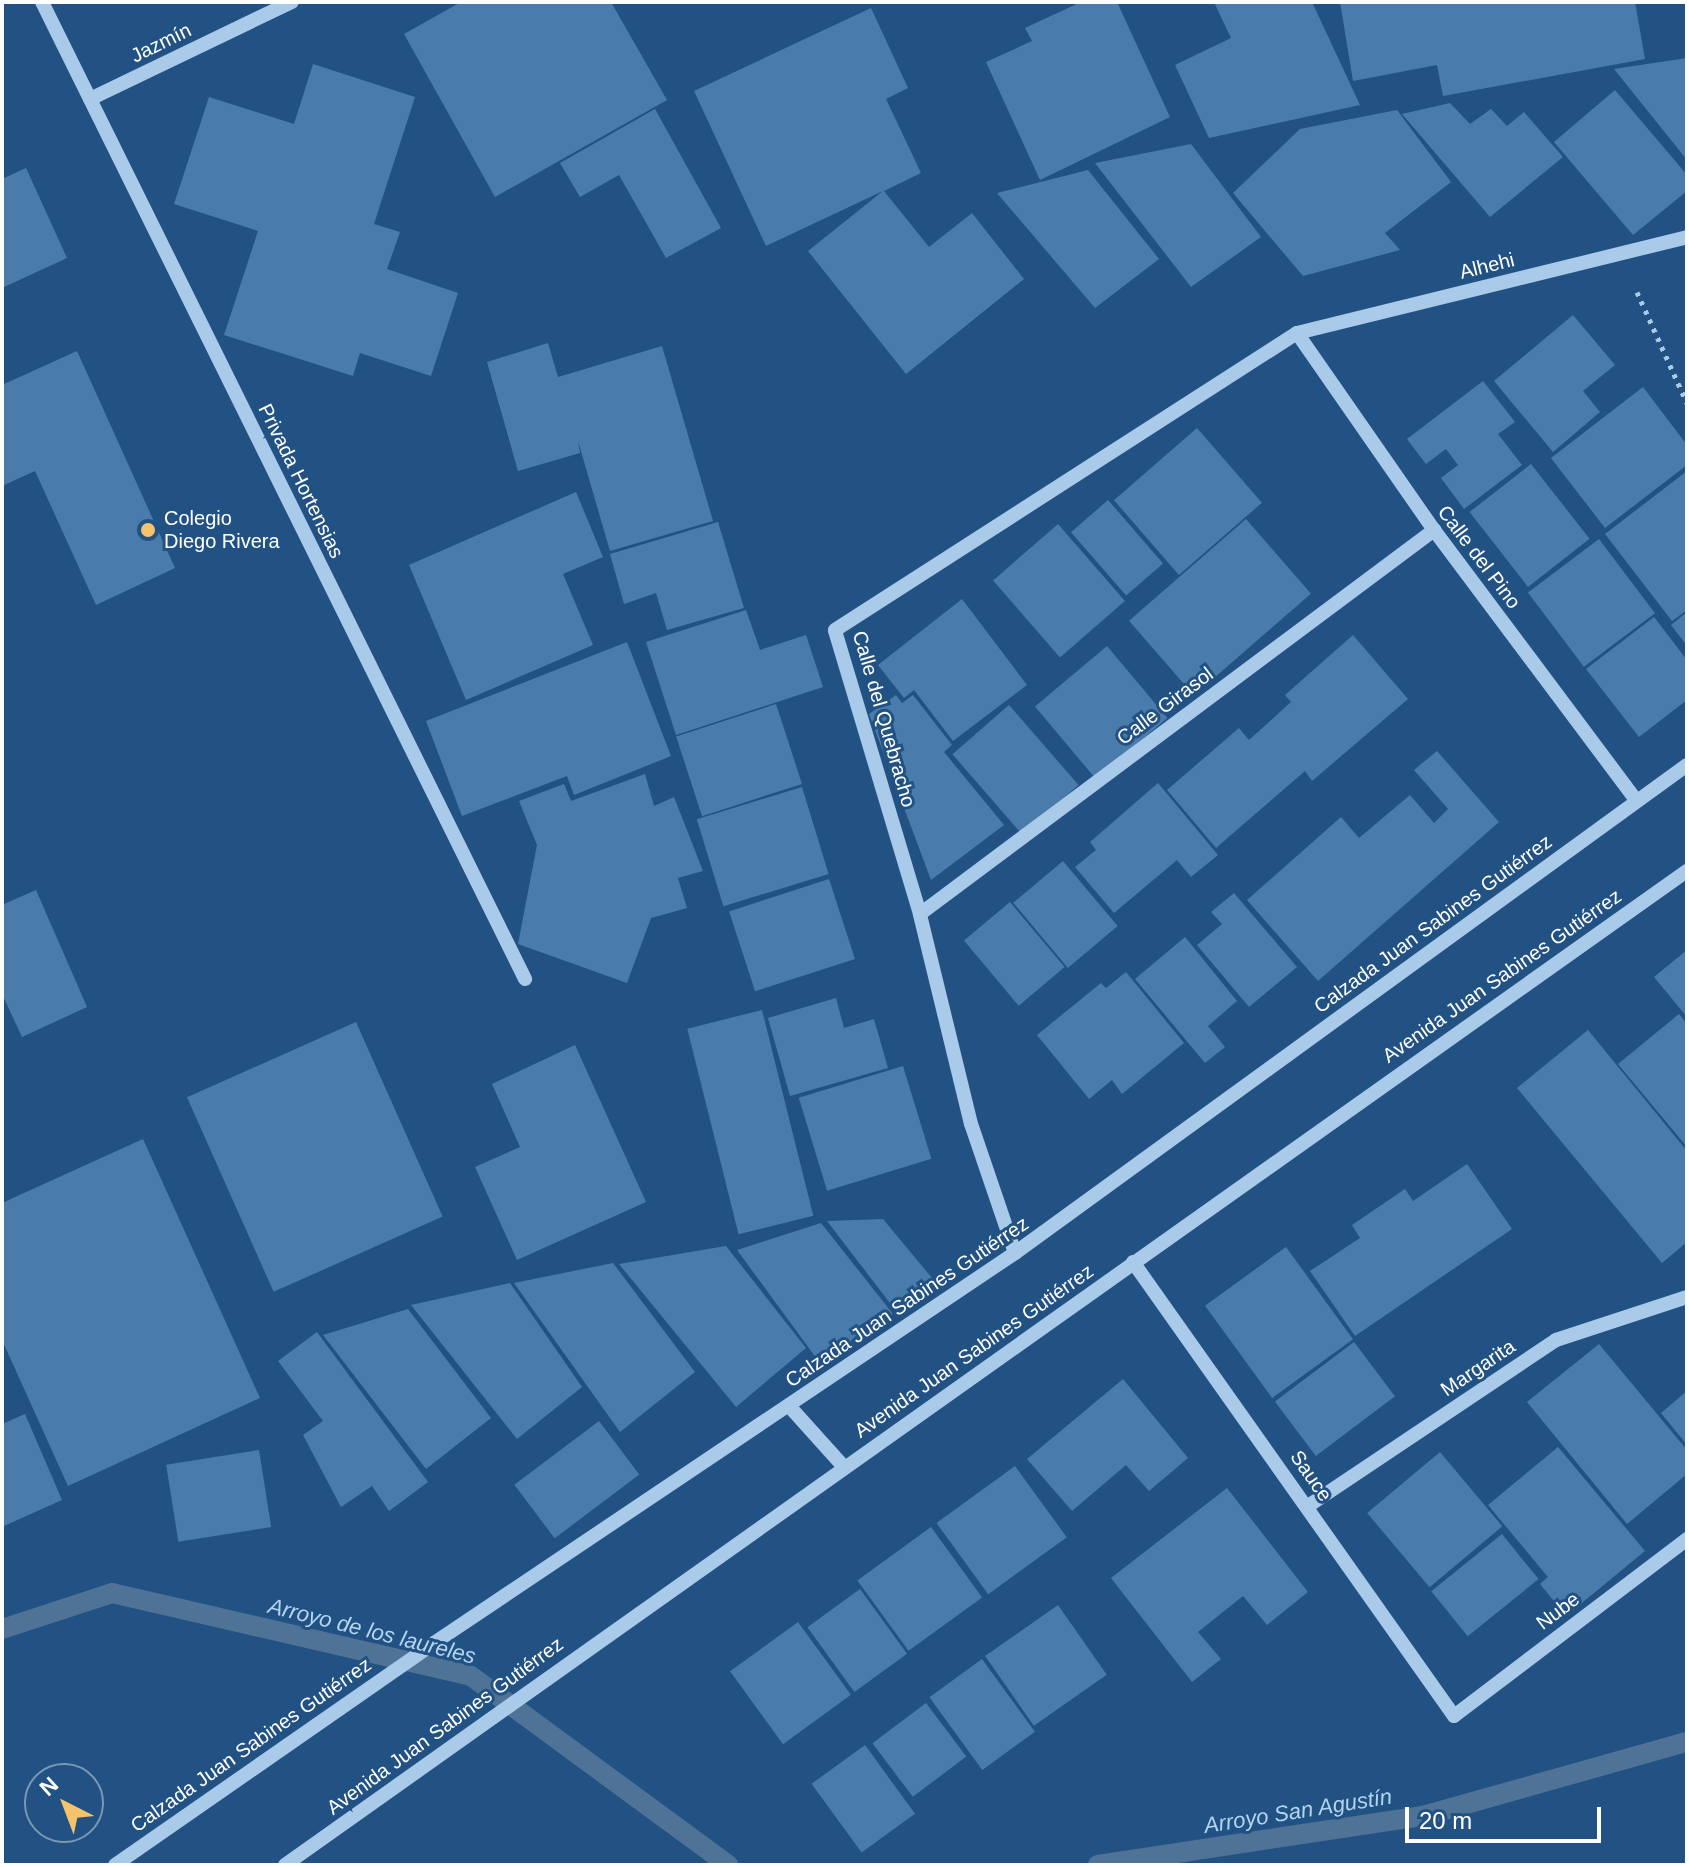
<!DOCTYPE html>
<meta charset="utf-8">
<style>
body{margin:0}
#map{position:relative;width:1689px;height:1867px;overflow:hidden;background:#215283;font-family:Arial,sans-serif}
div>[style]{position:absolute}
.stream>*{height:20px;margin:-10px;padding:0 10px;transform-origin:10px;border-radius:10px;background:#4f7396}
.building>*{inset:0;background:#4a7cab;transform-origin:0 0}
.path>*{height:5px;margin-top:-2.5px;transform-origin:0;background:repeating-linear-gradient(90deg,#a9cae9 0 4px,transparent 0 10px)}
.minor>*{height:14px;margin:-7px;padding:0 7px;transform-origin:7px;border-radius:7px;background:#a9cae9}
.dots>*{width:22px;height:22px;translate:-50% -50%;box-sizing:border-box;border:4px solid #215283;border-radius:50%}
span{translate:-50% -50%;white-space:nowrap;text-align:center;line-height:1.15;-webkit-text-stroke:6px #215283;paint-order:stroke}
.street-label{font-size:20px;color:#fff}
.poi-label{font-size:20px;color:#fff}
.left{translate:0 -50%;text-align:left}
.water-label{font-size:22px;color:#b4d4f0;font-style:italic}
.frame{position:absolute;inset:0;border:4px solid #fff;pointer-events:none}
.north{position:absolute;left:24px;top:1763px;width:80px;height:80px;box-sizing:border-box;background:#215283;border:2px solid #7a97b5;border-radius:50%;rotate:318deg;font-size:22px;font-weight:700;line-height:32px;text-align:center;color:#fff}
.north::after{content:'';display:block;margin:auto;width:28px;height:36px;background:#f5c46a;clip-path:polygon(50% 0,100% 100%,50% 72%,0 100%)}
.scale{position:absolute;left:1405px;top:1807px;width:196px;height:36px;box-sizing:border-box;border:4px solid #fff;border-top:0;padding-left:10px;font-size:24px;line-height:28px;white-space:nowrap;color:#fff;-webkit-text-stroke:6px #215283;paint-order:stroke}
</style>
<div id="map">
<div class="stream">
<i style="left:2px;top:1629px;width:116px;rotate:-18.1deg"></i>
<i style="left:112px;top:1593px;width:368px;rotate:13deg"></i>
<i style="left:471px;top:1676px;width:319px;rotate:36.3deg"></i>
<i style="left:1098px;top:1865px;width:329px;rotate:-8.6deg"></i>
<i style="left:1423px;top:1816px;width:274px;rotate:-15.7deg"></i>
</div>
<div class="building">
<i style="clip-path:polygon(461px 2px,611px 2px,667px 100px,495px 197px,404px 34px)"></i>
<i style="clip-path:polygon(1081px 2px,1117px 2px,1170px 117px,1040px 180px,986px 62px,1032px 41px,1025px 28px)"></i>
<i style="clip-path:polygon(1214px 2px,1312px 2px,1360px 105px,1209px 138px,1175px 65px,1231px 38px)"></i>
<i style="clip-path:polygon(1340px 2px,1635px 2px,1645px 59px,1443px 96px,1437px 65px,1353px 81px)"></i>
<i style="clip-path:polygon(871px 8px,908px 88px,886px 99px,921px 173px,884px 191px,929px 247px,972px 213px,1024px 279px,906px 374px,808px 251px,883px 191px,766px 246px,694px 91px)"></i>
<i style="clip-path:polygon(1687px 58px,1687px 160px,1614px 69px)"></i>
<i style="clip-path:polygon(313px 64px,415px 97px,374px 224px,400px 232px,387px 269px,458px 293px,431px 376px,360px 353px,353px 376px,224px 335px,258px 231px,174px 204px,209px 97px,294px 124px)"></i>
<i style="clip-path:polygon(1615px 90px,1687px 175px,1687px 191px,1633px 235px,1554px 142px)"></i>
<i style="clip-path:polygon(1450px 103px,1470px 124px,1491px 109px,1507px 126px,1524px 112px,1563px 157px,1490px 217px,1402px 114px)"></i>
<i style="clip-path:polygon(655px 109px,721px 228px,666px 258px,619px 175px,580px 197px,560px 163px)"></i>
<i style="clip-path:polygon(1397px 110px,1451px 182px,1385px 233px,1400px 250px,1303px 276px,1233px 193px,1300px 129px)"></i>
<i style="clip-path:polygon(1191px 144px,1261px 237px,1191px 287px,1095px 163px)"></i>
<i style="clip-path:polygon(26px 168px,67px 258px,2px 288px,2px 179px)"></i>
<i style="clip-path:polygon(1088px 170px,1159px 259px,1095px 308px,997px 193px)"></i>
<i style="clip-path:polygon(1573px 315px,1615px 365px,1583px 391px,1600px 412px,1553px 452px,1494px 381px)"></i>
<i style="clip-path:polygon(548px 343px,558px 377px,662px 346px,713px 521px,610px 551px,578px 441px,580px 453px,518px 471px,487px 362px)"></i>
<i style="clip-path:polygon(77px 351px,175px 568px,96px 605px,35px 471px,2px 486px,2px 385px)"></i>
<i style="clip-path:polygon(1483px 381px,1515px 422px,1498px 434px,1522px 465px,1464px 509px,1441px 478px,1458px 465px,1446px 449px,1426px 464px,1407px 439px)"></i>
<i style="clip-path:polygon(1643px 387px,1687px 445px,1687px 465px,1605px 528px,1551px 458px)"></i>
<i style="left:1197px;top:428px;width:99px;height:110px;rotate:49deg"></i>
<i style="left:1531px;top:464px;width:95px;height:78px;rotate:52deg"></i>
<i style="clip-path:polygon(1687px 471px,1687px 610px,1672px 621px,1605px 534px)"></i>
<i style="clip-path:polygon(576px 492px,603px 557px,563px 574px,593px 645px,466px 700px,409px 565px)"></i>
<i style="left:1108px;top:500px;width:84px;height:49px;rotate:49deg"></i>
<i style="left:1246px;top:519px;width:99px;height:155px;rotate:49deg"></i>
<i style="clip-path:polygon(718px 522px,744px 608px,667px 630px,656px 593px,624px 604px,610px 554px)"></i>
<i style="left:1058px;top:524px;width:102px;height:86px;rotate:49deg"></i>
<i style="left:1599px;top:539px;width:93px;height:89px;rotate:53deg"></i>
<i style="clip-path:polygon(962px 599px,1027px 685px,953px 741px,914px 690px,904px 698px,878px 665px)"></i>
<i style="clip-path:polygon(746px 610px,760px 650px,806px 635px,823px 687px,676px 735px,646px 642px)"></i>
<i style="clip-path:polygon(1687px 612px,1687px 646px,1671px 625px)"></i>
<i style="clip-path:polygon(1654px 617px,1687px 660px,1687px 700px,1639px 737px,1586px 669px)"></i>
<i style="clip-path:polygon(1353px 635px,1408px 699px,1312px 781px,1305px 771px,1216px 848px,1167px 790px,1239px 728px,1249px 740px,1291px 702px,1285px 695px)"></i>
<i style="clip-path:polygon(627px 642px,671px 756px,574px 795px,567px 776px,462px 816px,426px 721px)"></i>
<i style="left:1107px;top:646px;width:94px;height:94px;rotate:50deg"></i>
<i style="clip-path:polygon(896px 695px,902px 703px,913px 695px,952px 745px,944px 752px,1004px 825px,931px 880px,869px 714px)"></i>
<i style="left:776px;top:704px;width:84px;height:105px;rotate:72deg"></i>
<i style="left:1009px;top:705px;width:106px;height:75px;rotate:49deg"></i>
<i style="clip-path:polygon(1437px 751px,1499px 822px,1318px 981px,1247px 900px,1341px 817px,1359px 838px,1410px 795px,1434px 823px,1448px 809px,1414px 770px)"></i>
<i style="clip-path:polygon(645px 774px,654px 806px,674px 797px,703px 871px,678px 878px,687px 908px,651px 918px,627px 983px,518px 944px,537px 845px,519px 801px,564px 784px,571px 801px)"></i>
<i style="clip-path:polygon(1158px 783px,1218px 855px,1191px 877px,1177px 860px,1114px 913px,1075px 867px,1096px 850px,1090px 842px)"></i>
<i style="left:802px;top:787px;width:91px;height:110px;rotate:73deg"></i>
<i style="left:1063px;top:861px;width:85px;height:65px;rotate:50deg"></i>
<i style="left:829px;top:879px;width:84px;height:105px;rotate:72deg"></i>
<i style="clip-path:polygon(36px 890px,87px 1007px,22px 1037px,2px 994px,2px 905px)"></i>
<i style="clip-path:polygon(1234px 893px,1297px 967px,1249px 1007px,1197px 945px,1222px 924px,1211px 912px)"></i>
<i style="left:1010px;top:902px;width:85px;height:60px;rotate:50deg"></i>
<i style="clip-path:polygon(1185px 937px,1237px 1001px,1208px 1026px,1225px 1047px,1205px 1063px,1135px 979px)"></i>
<i style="clip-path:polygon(1687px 950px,1687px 1017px,1654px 977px)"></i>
<i style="clip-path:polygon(1126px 972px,1184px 1043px,1122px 1094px,1112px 1080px,1089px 1099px,1037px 1035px,1101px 983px,1106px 988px)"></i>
<i style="clip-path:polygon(836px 998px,844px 1028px,874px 1019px,888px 1068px,790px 1096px,768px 1018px)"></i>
<i style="left:762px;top:1010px;width:212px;height:77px;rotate:76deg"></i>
<i style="clip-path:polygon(1679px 1014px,1687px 1024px,1687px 1147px,1618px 1064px)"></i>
<i style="left:356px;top:1022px;width:213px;height:185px;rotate:66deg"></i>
<i style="clip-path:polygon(1588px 1030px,1687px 1151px,1687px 1242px,1662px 1263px,1517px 1088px)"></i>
<i style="clip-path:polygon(575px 1045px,646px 1202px,517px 1260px,475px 1167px,520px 1147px,492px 1084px)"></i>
<i style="left:903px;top:1066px;width:97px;height:109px;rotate:73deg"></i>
<i style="clip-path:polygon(143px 1139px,260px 1398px,68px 1486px,2px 1340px,2px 1203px)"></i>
<i style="clip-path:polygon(1467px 1164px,1512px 1229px,1355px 1336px,1310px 1271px,1360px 1238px,1352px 1225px,1405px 1189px,1413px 1201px)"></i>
<i style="clip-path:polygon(883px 1219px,932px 1278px,896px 1311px,827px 1221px)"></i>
<i style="clip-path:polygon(821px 1223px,893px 1314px,822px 1366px,737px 1250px)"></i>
<i style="clip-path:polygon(726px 1246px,806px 1348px,736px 1407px,619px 1264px)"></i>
<i style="left:1286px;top:1247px;width:114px;height:100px;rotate:54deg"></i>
<i style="clip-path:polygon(613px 1263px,695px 1372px,620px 1432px,514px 1283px)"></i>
<i style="clip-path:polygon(510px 1283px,582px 1387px,517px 1439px,411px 1305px)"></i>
<i style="clip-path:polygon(408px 1309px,491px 1418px,426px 1469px,323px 1335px)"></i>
<i style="clip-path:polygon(317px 1332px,428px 1482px,389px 1511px,372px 1486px,341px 1507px,303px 1435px,323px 1421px,278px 1361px)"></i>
<i style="left:1354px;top:1342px;width:68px;height:99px;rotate:53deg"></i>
<i style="clip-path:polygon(1599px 1344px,1687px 1450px,1687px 1474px,1627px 1524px,1527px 1402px)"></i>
<i style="clip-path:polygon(1123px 1379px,1188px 1458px,1149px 1491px,1126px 1465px,1072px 1511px,1027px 1459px)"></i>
<i style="clip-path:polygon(1687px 1391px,1687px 1445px,1661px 1413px)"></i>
<i style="clip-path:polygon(25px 1414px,62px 1500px,4px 1526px,2px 1424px)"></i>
<i style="left:599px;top:1421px;width:67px;height:106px;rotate:53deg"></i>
<i style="clip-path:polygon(1558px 1447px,1645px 1551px,1566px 1616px,1540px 1584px,1548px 1577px,1488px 1505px)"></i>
<i style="left:259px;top:1450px;width:78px;height:94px;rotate:81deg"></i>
<i style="left:1440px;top:1452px;width:97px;height:95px;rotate:50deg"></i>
<i style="left:1015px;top:1466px;width:88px;height:97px;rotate:54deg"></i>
<i style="clip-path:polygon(1227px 1488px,1308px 1592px,1267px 1625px,1243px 1596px,1198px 1632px,1221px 1659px,1192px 1682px,1111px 1578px)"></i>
<i style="left:931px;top:1527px;width:87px;height:91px;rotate:54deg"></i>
<i style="left:1502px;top:1534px;width:58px;height:91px;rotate:51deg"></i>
<i style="left:860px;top:1589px;width:80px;height:65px;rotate:54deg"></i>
<i style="left:1058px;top:1605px;width:85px;height:89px;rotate:55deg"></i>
<i style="left:798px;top:1622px;width:90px;height:84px;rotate:54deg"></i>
<i style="left:982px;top:1659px;width:90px;height:65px;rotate:54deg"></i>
<i style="left:926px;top:1703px;width:67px;height:67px;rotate:53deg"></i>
<i style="left:865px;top:1745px;width:85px;height:66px;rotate:54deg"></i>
</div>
<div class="path">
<i style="left:1637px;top:292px;width:122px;rotate:65.8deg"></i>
</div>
<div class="minor">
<i style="left:42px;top:2px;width:1090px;rotate:63.69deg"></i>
<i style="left:90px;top:99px;width:224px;rotate:-25.7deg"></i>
<i style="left:1297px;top:333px;width:240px;rotate:55.2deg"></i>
<i style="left:1434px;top:530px;width:337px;rotate:53.2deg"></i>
<i style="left:920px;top:914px;width:642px;rotate:-36.76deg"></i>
<i style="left:1015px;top:1253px;width:136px;rotate:-108.8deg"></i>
<i style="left:971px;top:1124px;width:216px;rotate:-103.7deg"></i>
<i style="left:920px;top:914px;width:296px;rotate:-106.7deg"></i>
<i style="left:835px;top:630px;width:549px;rotate:-32.74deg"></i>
<i style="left:1297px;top:333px;width:402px;rotate:-13.8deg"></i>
<i style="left:1133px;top:1262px;width:556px;rotate:54.74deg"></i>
<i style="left:1454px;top:1716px;width:293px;rotate:-37.2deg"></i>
<i style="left:790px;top:1407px;width:81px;rotate:48deg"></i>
<i style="left:1308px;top:1506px;width:298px;rotate:-33.8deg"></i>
<i style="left:1556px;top:1340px;width:138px;rotate:-18.2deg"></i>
<i style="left:115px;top:1865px;width:389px;rotate:-34.8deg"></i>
<i style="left:434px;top:1643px;width:700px;rotate:-33.87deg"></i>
<i style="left:1015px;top:1253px;width:830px;rotate:-35.99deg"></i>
<i style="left:285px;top:1865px;width:1719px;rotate:-35.34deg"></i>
</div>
<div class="dots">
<i style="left:148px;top:530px;background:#f5c46a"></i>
</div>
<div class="street-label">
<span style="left:161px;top:43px;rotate:-26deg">Jazmín</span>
<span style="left:1487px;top:266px;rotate:-14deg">Alhehi</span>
<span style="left:301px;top:481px;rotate:64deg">Privada Hortensias</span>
<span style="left:1479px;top:557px;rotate:53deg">Calle del Pino</span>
<span style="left:1165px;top:706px;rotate:-37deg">Calle Girasol</span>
<span style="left:884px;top:719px;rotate:74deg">Calle del Quebracho</span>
<span style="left:1433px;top:924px;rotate:-36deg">Calzada Juan Sabines Gutiérrez</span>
<span style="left:1502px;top:976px;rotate:-35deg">Avenida Juan Sabines Gutiérrez</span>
<span style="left:907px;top:1302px;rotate:-34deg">Calzada Juan Sabines Gutiérrez</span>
<span style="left:974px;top:1351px;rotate:-35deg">Avenida Juan Sabines Gutiérrez</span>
<span style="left:1478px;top:1368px;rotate:-34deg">Margarita</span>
<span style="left:1311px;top:1476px;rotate:55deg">Sauce</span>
<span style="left:1558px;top:1611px;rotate:-37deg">Nube</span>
<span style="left:445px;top:1726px;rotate:-36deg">Avenida Juan Sabines Gutiérrez</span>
<span style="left:251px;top:1745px;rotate:-35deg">Calzada Juan Sabines Gutiérrez</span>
</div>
<div class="poi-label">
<span class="left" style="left:164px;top:530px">Colegio<br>Diego Rivera</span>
</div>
<div class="water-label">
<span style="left:372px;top:1631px;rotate:14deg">Arroyo de los laureles</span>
<span style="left:1298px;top:1811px;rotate:-9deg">Arroyo San Agustín</span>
</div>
<div class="frame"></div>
<div class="north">N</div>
<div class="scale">20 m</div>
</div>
